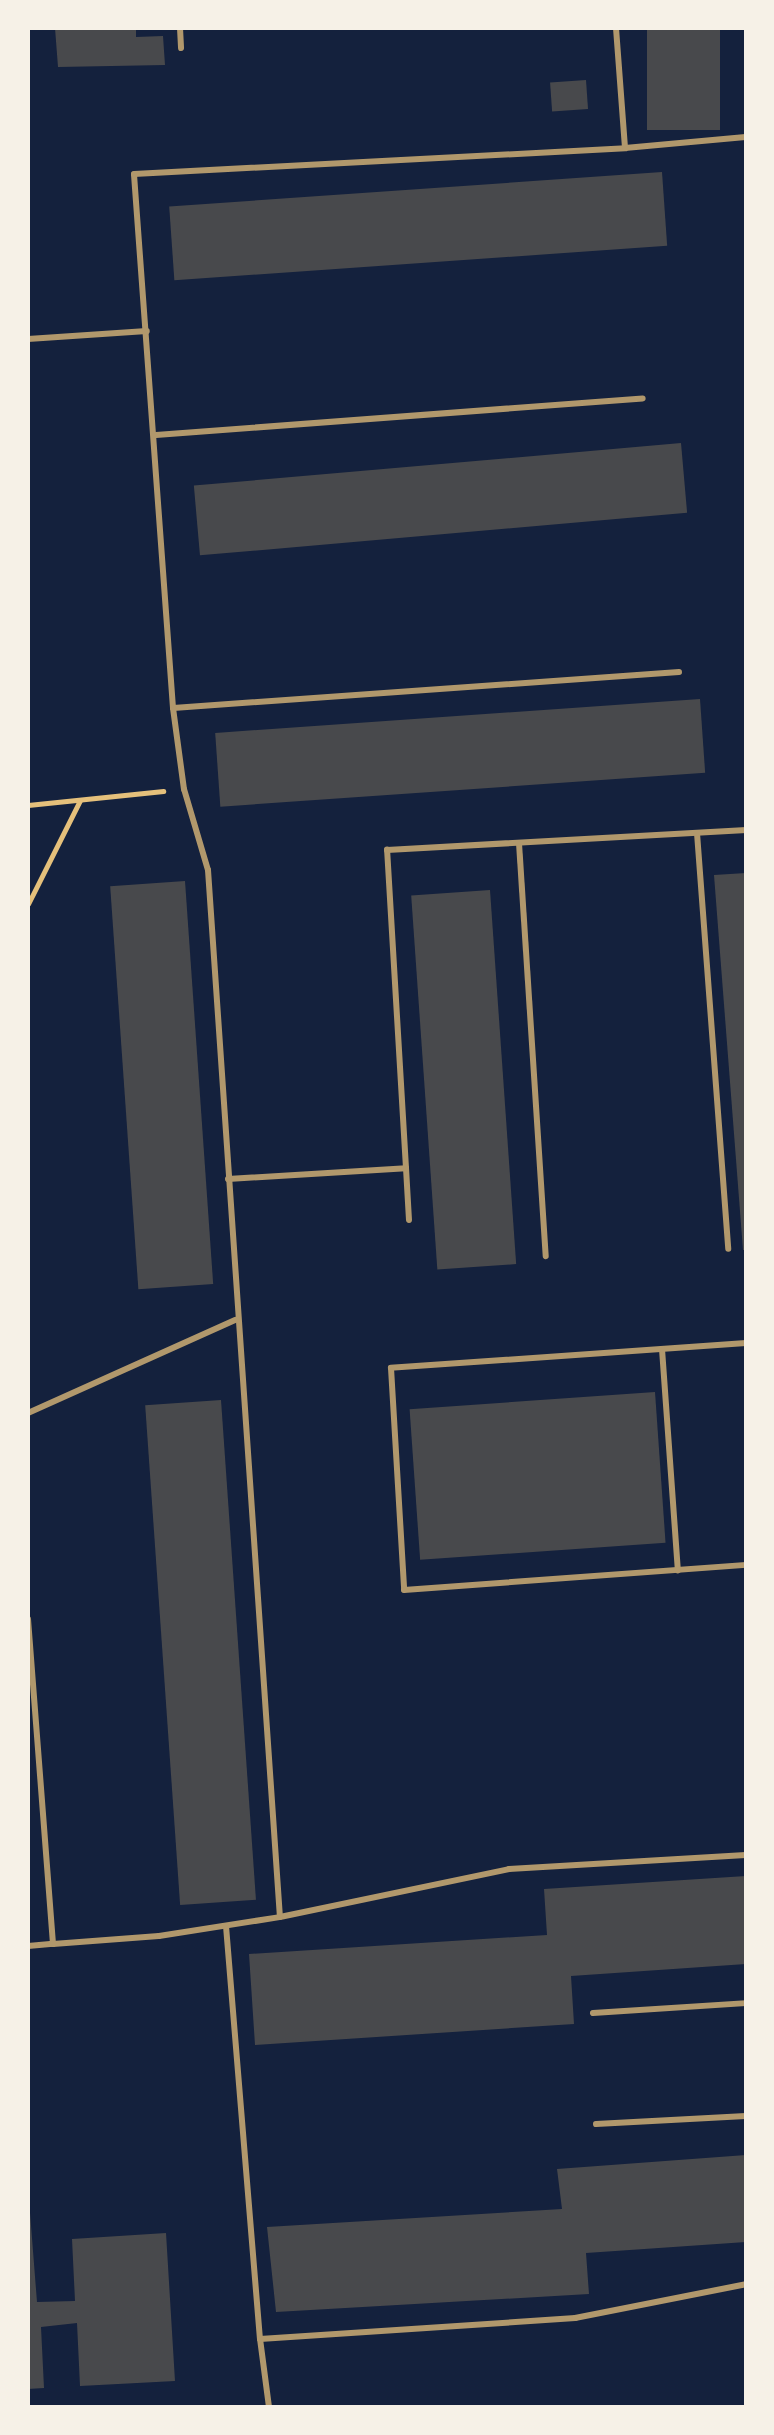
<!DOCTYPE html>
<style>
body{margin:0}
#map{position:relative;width:774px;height:2435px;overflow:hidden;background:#14213d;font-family:"Noto Sans",sans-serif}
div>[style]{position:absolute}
.building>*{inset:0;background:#48494c;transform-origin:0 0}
.path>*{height:5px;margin:-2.5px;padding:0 2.5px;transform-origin:2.5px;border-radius:2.5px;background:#e5c07b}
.service>*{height:6px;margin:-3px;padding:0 3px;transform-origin:3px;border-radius:3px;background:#b1986c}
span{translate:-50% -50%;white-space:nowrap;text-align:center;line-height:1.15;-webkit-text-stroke:6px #f6f1e7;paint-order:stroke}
.frame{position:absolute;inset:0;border:30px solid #f6f1e7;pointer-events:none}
</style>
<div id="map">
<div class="building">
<i style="clip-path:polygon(55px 28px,136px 28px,136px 37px,163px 36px,165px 65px,58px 67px)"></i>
<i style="left:647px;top:28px;width:73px;height:102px"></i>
<i style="left:586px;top:80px;width:29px;height:36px;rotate:86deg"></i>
<i style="left:662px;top:172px;width:74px;height:494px;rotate:86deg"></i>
<i style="left:681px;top:443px;width:70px;height:489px;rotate:85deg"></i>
<i style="left:700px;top:699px;width:74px;height:486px;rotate:86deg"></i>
<i style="clip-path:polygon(746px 873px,746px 1250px,743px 1250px,714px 875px)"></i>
<i style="left:185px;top:881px;width:404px;height:75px;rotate:86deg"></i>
<i style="left:490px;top:890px;width:375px;height:79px;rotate:86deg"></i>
<i style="left:655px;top:1392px;width:151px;height:246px;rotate:86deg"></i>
<i style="left:221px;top:1400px;width:501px;height:76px;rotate:86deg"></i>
<i style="clip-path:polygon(746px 1876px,746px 1964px,571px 1976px,574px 2024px,255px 2045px,249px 1954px,547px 1935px,544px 1889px)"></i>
<i style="clip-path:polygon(746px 2155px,746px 2242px,586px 2253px,589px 2294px,276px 2312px,267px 2227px,562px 2209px,557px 2169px)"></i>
<i style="clip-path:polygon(28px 2187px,37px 2302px,75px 2301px,72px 2239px,166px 2233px,175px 2381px,80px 2386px,77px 2323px,41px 2327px,44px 2388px,28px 2389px)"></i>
</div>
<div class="path">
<i style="left:28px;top:805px;width:136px;rotate:-5.9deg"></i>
<i style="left:28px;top:904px;width:116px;rotate:-63.4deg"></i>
</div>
<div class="service">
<i style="left:180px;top:28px;width:20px;rotate:87deg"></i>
<i style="left:616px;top:28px;width:120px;rotate:85.7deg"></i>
<i style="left:28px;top:339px;width:119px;rotate:-3.8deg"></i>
<i style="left:156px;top:435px;width:488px;rotate:-4.3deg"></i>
<i style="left:679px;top:672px;width:507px;rotate:175.93deg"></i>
<i style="left:173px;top:708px;width:535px;rotate:-94.18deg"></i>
<i style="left:134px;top:174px;width:492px;rotate:-3deg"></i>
<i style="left:625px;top:148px;width:121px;rotate:-5.2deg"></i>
<i style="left:173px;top:708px;width:82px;rotate:82.3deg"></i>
<i style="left:184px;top:789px;width:84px;rotate:73.5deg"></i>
<i style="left:208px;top:870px;width:1049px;rotate:86.07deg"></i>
<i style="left:280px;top:1917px;width:234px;rotate:-11.8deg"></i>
<i style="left:509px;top:1869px;width:237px;rotate:-3.4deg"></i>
<i style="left:697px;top:833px;width:417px;rotate:85.7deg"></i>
<i style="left:519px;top:843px;width:414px;rotate:86.3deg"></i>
<i style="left:406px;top:1168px;width:52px;rotate:86.7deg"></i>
<i style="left:228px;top:1179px;width:178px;rotate:-3.5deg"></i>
<i style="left:406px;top:1168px;width:319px;rotate:-93.4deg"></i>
<i style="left:387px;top:850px;width:360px;rotate:-3.2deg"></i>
<i style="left:746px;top:1343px;width:356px;rotate:176deg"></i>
<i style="left:391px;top:1368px;width:222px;rotate:86.6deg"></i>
<i style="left:404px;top:1590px;width:343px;rotate:-4.2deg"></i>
<i style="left:662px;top:1349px;width:222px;rotate:85.9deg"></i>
<i style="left:28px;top:1413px;width:227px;rotate:-24.2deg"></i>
<i style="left:28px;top:1619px;width:326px;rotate:85.6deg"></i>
<i style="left:53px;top:1944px;width:106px;rotate:-4.3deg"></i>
<i style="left:159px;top:1936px;width:122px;rotate:-8.9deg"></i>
<i style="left:226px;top:1926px;width:414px;rotate:85.3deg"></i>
<i style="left:28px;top:1946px;width:25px;rotate:-5deg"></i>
<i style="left:593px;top:2013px;width:153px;rotate:-3.7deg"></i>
<i style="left:596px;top:2124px;width:150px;rotate:-3.1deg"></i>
<i style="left:269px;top:2407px;width:69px;rotate:-97.5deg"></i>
<i style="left:260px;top:2339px;width:316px;rotate:-3.8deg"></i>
<i style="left:575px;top:2318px;width:174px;rotate:-11.2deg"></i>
</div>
<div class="frame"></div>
</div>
